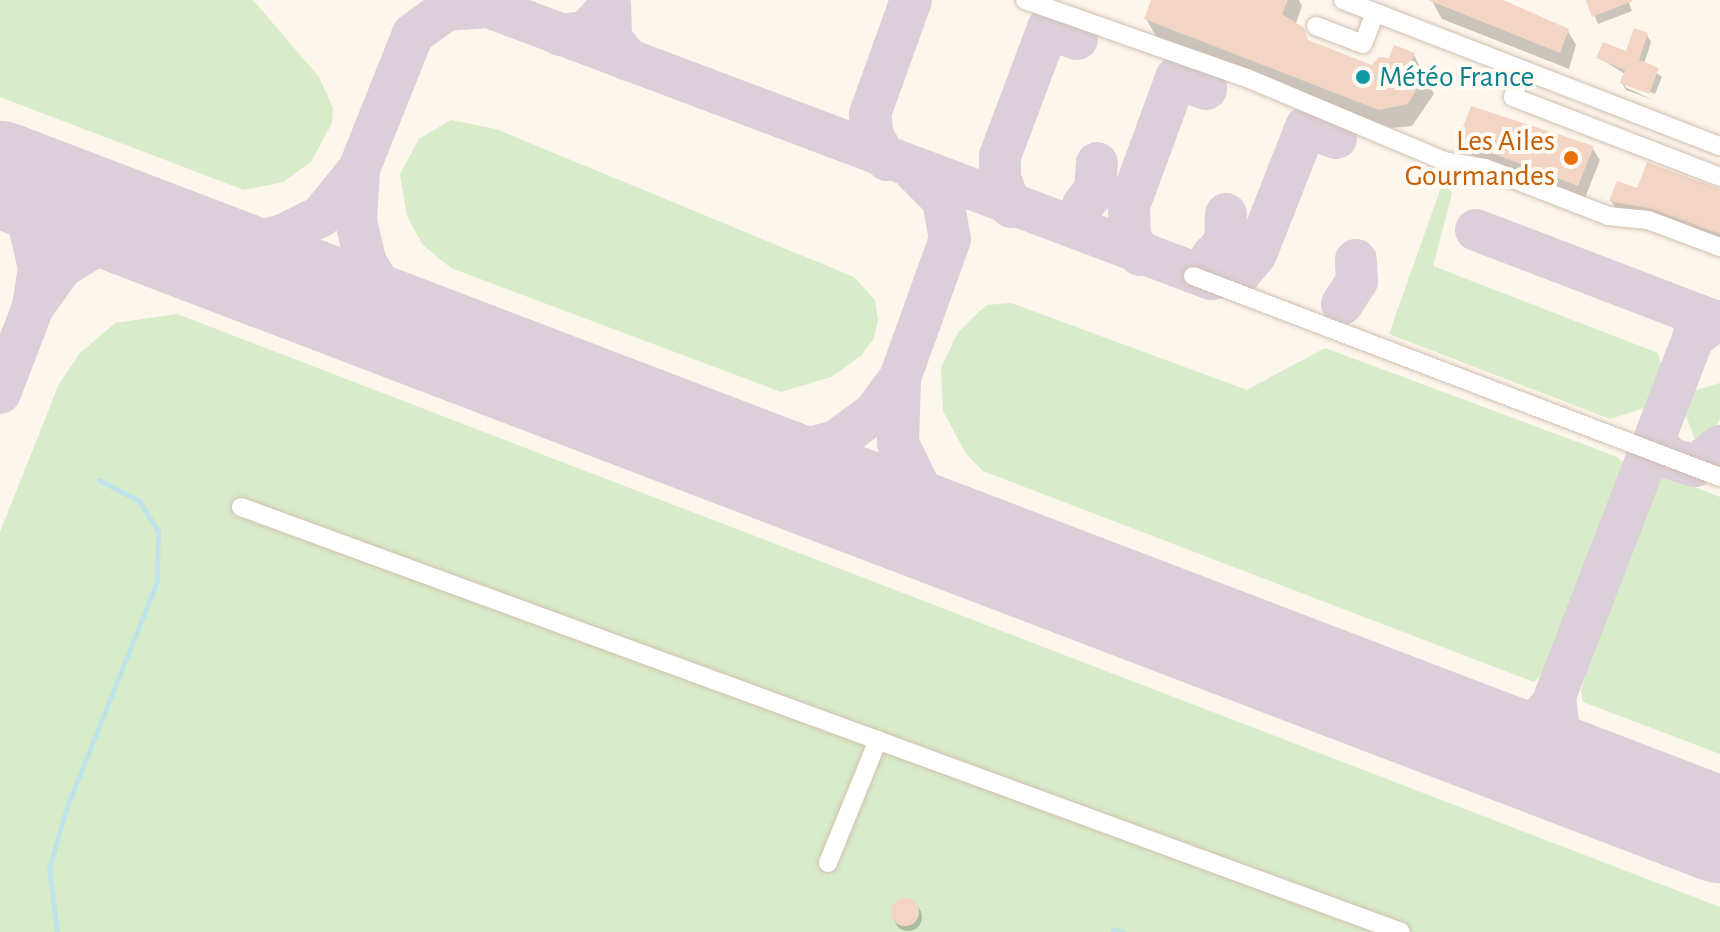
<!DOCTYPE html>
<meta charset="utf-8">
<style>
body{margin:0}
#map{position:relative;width:1720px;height:932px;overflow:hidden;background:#fdf6ec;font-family:"Alegreya Sans",sans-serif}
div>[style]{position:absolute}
.green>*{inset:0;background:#d8ecc9}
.shadow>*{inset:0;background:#0003}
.round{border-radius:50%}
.stream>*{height:5px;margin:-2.5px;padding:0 2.5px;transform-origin:2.5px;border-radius:2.5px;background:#bfe3e8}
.taxiway>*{height:42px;margin:-21px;padding:0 21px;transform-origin:21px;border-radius:21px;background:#dbcfda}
.runway>*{height:106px;margin:-53px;padding:0 53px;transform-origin:53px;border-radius:53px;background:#dbcfda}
.building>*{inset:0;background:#f3d5c3}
.roads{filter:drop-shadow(0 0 2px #d1beb0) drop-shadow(0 0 2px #d1beb0)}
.minor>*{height:18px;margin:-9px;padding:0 9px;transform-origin:9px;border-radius:9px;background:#fff}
.dots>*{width:22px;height:22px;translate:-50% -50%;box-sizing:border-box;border:4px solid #fffaf3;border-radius:50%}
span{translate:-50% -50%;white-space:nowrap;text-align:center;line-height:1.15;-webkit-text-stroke:8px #fffaf3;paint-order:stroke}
.culture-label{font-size:30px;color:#0d838f}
.left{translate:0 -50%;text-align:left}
.food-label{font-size:30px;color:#c56008}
.right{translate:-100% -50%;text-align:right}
</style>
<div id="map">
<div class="green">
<i style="clip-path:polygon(0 0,253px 0,319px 77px,333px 108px,332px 123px,311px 162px,283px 182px,244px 190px,0 97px)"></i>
<i style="clip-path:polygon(451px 120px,496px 129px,854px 277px,875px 300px,878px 320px,874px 338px,861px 356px,831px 377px,781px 392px,451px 268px,422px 244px,407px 216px,400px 174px,419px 139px)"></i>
<i style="clip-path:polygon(1444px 179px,1452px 194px,1433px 266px,1658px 353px,1664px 374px,1648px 407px,1610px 419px,1389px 334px)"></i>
<i style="clip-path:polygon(1011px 303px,1247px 390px,1325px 348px,1615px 456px,1626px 464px,1626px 480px,1563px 637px,1542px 674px,1534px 682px,983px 471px,966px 454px,943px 411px,941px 368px,957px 334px,972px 318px,987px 305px)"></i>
<i style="clip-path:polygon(177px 314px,1720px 907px,1720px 932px,0 932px,0 532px,59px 384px,80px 353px,115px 323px)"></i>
<i style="clip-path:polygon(1720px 383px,1720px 419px,1707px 441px,1697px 445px,1686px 416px,1693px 391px)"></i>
<i style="clip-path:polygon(1667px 476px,1720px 497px,1720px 754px,1583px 702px,1581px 691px,1616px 571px,1650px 484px)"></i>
</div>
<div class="shadow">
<i style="clip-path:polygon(1153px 0,1299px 0,1302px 6px,1295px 26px,1311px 44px,1373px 67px,1414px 55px,1434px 94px,1412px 126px,1391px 128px,1157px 38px,1146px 19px)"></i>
<i style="clip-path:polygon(1497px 0,1566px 28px,1576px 45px,1569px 69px,1442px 19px,1432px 1px)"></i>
<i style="clip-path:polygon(1588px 0,1628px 0,1632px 11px,1598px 24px)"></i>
<i style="clip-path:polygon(1647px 35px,1651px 42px,1644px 64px,1662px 77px,1655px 94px,1625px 83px,1625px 87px,1653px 100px,1626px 90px,1622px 83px,1625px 74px,1599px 58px,1628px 54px)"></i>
<i style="clip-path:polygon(1555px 133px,1592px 147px,1600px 160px,1585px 198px,1467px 153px,1460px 140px,1553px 138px)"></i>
<i style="clip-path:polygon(1638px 191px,1720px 191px,1720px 245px,1620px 216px,1611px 201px)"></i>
<i class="round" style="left:894px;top:903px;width:28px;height:28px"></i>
</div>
<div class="stream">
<i style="left:1113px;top:930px;width:11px;rotate:10deg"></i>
<i style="left:57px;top:932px;width:64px;rotate:-97.2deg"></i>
<i style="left:49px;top:869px;width:62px;rotate:-74.2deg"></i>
<i style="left:66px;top:809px;width:245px;rotate:-68.2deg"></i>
<i style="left:157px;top:581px;width:50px;rotate:-88.9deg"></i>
<i style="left:158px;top:531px;width:36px;rotate:-122deg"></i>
<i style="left:139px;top:501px;width:45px;rotate:-152.3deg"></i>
</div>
<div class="taxiway">
<i style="left:470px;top:0;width:792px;rotate:20.63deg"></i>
<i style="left:1211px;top:279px;width:31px;rotate:-13deg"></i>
<i style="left:1241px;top:272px;width:23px;rotate:-50deg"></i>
<i style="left:1256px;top:254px;width:136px;rotate:-68.5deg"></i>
<i style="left:1306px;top:127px;width:32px;rotate:20deg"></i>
<i style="left:560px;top:35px;width:26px;rotate:-7deg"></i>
<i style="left:586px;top:32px;width:35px;rotate:-47deg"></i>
<i style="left:610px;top:6px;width:32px;rotate:88deg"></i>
<i style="left:611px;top:38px;width:28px;rotate:52deg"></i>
<i style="left:887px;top:160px;width:27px;rotate:-121deg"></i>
<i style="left:873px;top:137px;width:23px;rotate:-97deg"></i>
<i style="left:870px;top:114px;width:121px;rotate:-70.2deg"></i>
<i style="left:915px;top:172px;width:40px;rotate:45deg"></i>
<i style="left:943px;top:200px;width:40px;rotate:80deg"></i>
<i style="left:950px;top:239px;width:148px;rotate:109.8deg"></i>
<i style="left:900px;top:378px;width:65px;rotate:91.8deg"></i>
<i style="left:898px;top:443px;width:62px;rotate:64.3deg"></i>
<i style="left:925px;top:499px;width:40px;rotate:48deg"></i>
<i style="left:952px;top:529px;width:41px;rotate:32.2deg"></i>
<i style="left:0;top:185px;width:46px;rotate:52.1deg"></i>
<i style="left:28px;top:221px;width:48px;rotate:76.8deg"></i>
<i style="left:39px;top:268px;width:39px;rotate:99deg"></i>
<i style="left:33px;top:307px;width:92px;rotate:111deg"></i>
<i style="left:1083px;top:205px;width:19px;rotate:-51deg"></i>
<i style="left:1095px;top:190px;width:27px;rotate:-86deg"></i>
<i style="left:1011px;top:207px;width:30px;rotate:-111deg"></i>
<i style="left:1000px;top:179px;width:23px;rotate:-90deg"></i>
<i style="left:1000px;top:156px;width:137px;rotate:-69.4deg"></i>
<i style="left:1048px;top:28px;width:31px;rotate:21deg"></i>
<i style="left:1476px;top:230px;width:261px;rotate:20.9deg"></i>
<i style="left:1140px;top:255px;width:21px;rotate:-118deg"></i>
<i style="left:1130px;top:236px;width:30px;rotate:-92deg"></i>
<i style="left:1129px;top:206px;width:136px;rotate:-69.8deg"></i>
<i style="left:1176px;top:78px;width:32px;rotate:20deg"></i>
<i style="left:1212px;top:256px;width:18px;rotate:-45deg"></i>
<i style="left:1225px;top:243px;width:29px;rotate:-88deg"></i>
<i style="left:1342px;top:304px;width:27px;rotate:-57deg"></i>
<i style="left:1357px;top:281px;width:21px;rotate:-93deg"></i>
<i style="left:33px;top:307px;width:49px;rotate:-54.1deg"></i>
<i style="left:62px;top:267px;width:40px;rotate:-32deg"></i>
<i style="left:96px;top:246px;width:40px;rotate:-13deg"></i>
<i style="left:135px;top:237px;width:102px;rotate:5.6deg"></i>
<i style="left:237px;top:247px;width:48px;rotate:-14.6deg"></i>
<i style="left:283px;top:235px;width:42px;rotate:-26.6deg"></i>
<i style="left:321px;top:216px;width:60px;rotate:-51deg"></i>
<i style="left:426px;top:335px;width:50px;rotate:-137.4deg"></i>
<i style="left:389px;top:301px;width:44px;rotate:-121.2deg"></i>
<i style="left:366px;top:263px;width:42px;rotate:-103.7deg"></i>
<i style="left:356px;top:222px;width:53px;rotate:-86.8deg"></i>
<i style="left:359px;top:169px;width:145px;rotate:-68.2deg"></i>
<i style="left:413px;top:34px;width:41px;rotate:-36deg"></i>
<i style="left:446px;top:10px;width:42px;rotate:-4.1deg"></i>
<i style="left:1657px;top:444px;width:18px;rotate:49deg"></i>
<i style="left:1669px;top:458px;width:27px;rotate:17deg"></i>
<i style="left:1695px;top:466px;width:32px;rotate:-39deg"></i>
<i style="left:731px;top:450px;width:52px;rotate:5.5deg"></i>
<i style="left:783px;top:455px;width:55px;rotate:-14.8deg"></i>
<i style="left:836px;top:441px;width:47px;rotate:-36.4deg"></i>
<i style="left:874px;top:413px;width:44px;rotate:-53.4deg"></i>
<i style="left:1555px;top:697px;width:43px;rotate:83.4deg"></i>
<i style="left:1560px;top:740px;width:30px;rotate:57deg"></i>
<i style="left:1576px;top:765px;width:28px;rotate:39deg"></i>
<i style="left:1456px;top:728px;width:56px;rotate:5.1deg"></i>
<i style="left:1512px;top:733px;width:30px;rotate:-27deg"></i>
<i style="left:1539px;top:719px;width:20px;rotate:-49deg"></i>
<i style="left:1552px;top:704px;width:392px;rotate:-68.9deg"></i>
<i style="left:1693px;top:338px;width:28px;rotate:-38deg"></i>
</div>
<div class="runway">
<i style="left:0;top:174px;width:1841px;rotate:20.88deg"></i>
</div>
<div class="building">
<i style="clip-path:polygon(1151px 0,1288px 0,1282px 14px,1304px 28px,1308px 40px,1372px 65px,1379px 57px,1389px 58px,1394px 45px,1415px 53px,1409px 68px,1425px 74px,1408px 104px,1379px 110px,1144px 19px)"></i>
<i style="clip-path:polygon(1428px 0,1503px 0,1569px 29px,1560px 53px)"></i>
<i style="clip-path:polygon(1586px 0,1632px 0,1633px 1px,1592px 17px)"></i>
<i style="clip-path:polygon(1634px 28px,1648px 33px,1639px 60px,1659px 68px,1649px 94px,1620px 83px,1625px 70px,1596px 58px,1603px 42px,1626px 51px)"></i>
<i style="clip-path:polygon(1471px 106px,1594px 146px,1578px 186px,1458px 140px)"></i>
<i style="clip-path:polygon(1647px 162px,1720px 189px,1720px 234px,1652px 209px,1609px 201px,1617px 181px,1637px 188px)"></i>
<i class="round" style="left:891px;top:898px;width:28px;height:28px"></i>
</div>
<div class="roads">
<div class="minor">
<i style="left:1025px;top:0;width:235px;rotate:19.4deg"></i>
<i style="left:1247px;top:78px;width:214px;rotate:22.8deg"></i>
<i style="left:1444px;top:161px;width:42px;rotate:9.7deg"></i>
<i style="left:1485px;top:168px;width:132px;rotate:21.3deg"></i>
<i style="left:1608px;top:216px;width:40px;rotate:5.7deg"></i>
<i style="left:1648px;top:220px;width:77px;rotate:20.6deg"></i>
<i style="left:1343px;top:0;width:404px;rotate:21.2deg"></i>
<i style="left:1316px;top:26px;width:50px;rotate:21deg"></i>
<i style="left:1363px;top:44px;width:33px;rotate:-69deg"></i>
<i style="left:1523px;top:70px;width:29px;rotate:110deg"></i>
<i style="left:1513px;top:97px;width:222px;rotate:21.1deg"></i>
<i style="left:1193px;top:276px;width:564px;rotate:20.88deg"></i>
<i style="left:241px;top:507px;width:1235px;rotate:20.12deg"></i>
<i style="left:828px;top:863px;width:133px;rotate:-67.9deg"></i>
</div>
</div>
<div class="dots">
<i style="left:1363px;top:77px;background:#0f9aa8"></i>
<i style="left:1571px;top:158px;background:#e8710a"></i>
</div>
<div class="culture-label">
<span class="left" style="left:1379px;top:77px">Météo France</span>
</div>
<div class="food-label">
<span class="right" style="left:1555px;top:158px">Les Ailes<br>Gourmandes</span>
</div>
</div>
